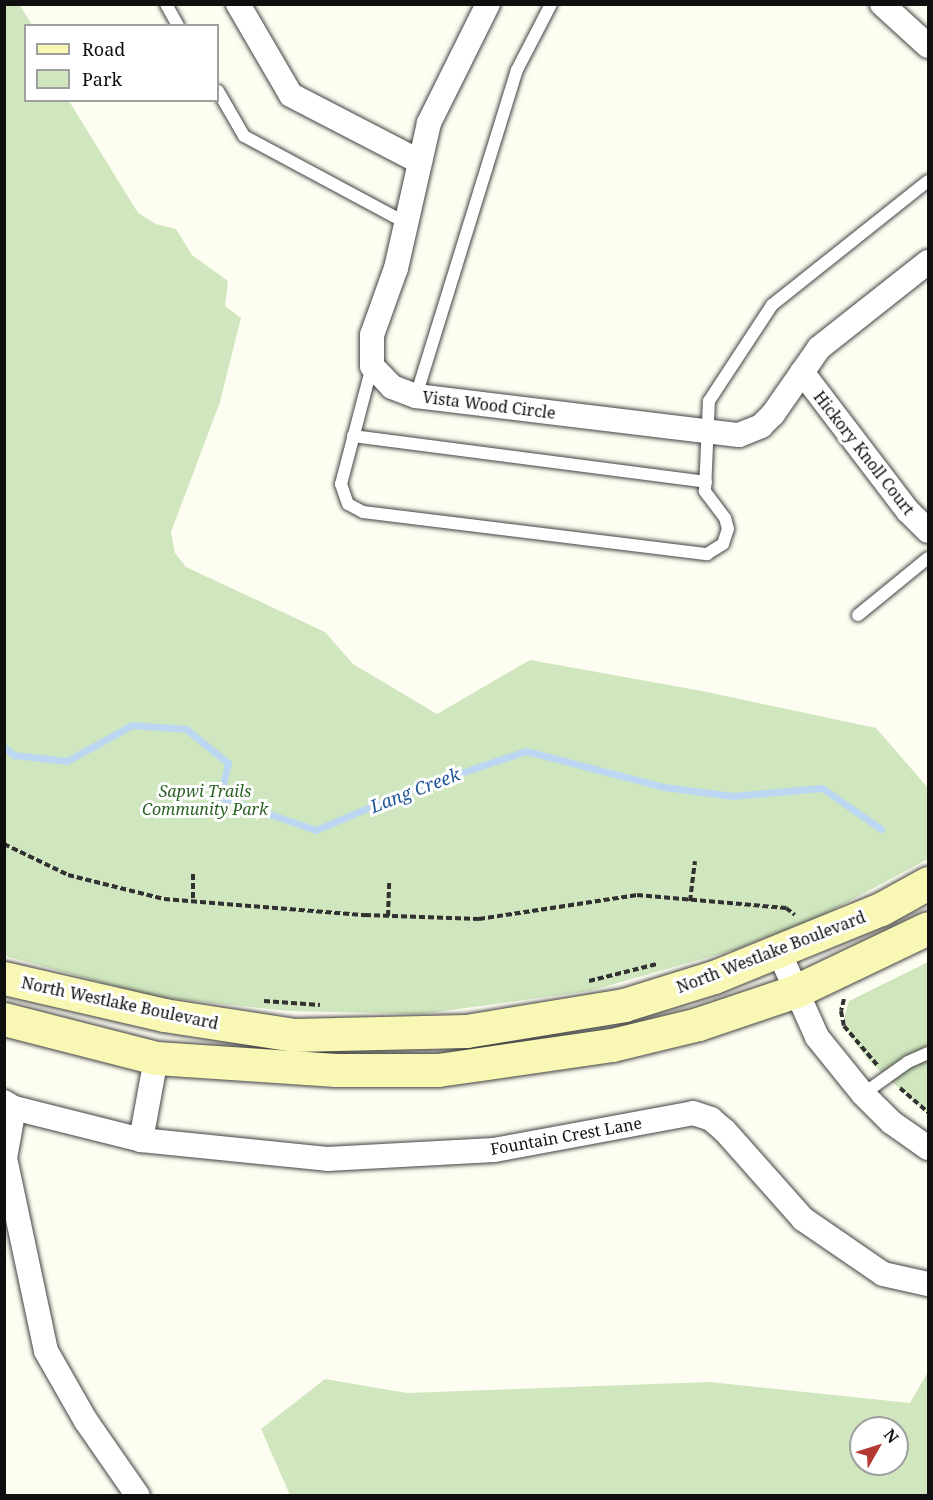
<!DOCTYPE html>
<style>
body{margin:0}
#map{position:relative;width:933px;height:1500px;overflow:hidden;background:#fefdf2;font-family:"Noto Serif",serif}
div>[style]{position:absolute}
.green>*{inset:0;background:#cfe6be}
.stream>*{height:7px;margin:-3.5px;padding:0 3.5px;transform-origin:3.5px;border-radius:3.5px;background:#bbd7f1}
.path>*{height:4px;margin-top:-2px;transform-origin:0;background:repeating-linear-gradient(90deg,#313131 0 6px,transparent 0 9px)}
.roads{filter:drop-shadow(0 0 2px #424242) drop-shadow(0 0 2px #424242)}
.lane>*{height:12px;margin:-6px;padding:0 6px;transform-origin:6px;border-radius:6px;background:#fff}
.street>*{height:24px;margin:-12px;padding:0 12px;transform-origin:12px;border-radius:12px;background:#fff}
.secondary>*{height:33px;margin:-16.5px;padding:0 16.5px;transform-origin:16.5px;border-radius:16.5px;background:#f8f7b3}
span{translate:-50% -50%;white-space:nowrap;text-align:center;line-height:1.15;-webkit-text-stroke:6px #fff;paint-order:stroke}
.street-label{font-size:16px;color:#0f0f0f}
.park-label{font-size:16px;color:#2b6224;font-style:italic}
.water-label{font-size:18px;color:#225897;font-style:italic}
.frame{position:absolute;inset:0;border:6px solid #0f0f0f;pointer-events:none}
.legend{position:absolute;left:24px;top:24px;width:195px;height:78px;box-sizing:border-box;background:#fff;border:2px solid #9f9f9f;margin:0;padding:8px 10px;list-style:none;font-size:18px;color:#0f0f0f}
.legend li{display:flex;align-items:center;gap:12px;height:30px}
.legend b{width:30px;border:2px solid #9f9f9f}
.north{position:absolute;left:849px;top:1416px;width:60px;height:60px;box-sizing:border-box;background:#fff;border:2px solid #9f9f9f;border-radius:50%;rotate:51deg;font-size:16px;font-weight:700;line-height:24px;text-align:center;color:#0f0f0f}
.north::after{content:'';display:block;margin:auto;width:21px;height:27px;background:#b43932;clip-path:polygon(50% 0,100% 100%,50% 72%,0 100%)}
</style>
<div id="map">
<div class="green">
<i style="clip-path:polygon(19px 4px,32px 25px,26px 26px,26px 100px,69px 101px,138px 213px,156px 224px,176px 229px,192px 255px,228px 281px,225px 306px,241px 318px,220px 402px,171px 532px,175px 553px,186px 567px,325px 632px,353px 664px,437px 714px,530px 660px,702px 691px,876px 728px,928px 788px,928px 859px,821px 916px,734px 950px,589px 991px,422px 1014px,289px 1011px,156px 997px,5px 956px,4px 5px)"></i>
<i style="clip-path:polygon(928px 962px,928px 1114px,868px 1060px,849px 1034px,844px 1018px,849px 1001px)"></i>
<i style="clip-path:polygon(evenodd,928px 1372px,928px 1495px,290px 1495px,261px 1429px,325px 1379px,407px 1393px,710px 1382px,910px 1403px,928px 1372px,861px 1428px,897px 1428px,897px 1464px,861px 1464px,861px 1428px)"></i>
</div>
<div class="stream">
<i style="left:4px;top:747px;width:13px;rotate:39deg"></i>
<i style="left:14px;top:755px;width:53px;rotate:6.5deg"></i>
<i style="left:67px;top:761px;width:74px;rotate:-29deg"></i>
<i style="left:132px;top:725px;width:54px;rotate:4.2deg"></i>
<i style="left:186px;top:729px;width:54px;rotate:39deg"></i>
<i style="left:228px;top:763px;width:35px;rotate:103deg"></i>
<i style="left:220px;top:797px;width:102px;rotate:19deg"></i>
<i style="left:316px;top:830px;width:102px;rotate:-23.1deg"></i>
<i style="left:410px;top:790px;width:122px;rotate:-18.6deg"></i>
<i style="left:526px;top:751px;width:143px;rotate:14.6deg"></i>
<i style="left:664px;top:787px;width:69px;rotate:7.5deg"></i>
<i style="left:732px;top:796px;width:90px;rotate:-5.1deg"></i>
<i style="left:822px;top:788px;width:72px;rotate:34.8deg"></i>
</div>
<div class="path">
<i style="left:4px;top:844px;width:71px;rotate:25.8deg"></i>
<i style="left:68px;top:875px;width:99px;rotate:14deg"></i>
<i style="left:164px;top:899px;width:202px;rotate:4.6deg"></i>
<i style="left:365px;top:915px;width:114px;rotate:2deg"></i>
<i style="left:479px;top:919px;width:160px;rotate:-8.6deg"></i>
<i style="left:637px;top:895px;width:150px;rotate:5deg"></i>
<i style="left:786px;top:908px;width:11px;rotate:38deg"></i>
<i style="left:193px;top:874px;width:27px;rotate:90deg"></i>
<i style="left:690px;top:901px;width:40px;rotate:-82.9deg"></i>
<i style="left:388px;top:916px;width:36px;rotate:-88deg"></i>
<i style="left:589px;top:981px;width:70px;rotate:-14deg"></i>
<i style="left:844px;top:999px;width:12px;rotate:104deg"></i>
<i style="left:841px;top:1011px;width:15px;rotate:79deg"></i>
<i style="left:844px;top:1026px;width:52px;rotate:49.6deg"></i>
<i style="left:264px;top:1001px;width:56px;rotate:4.1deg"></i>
<i style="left:900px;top:1088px;width:37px;rotate:41deg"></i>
</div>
<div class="roads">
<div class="lane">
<i style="left:166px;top:4px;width:25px;rotate:61deg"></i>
<i style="left:218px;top:91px;width:52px;rotate:60deg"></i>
<i style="left:244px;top:136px;width:184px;rotate:28.2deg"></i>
<i style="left:372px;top:366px;width:122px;rotate:104.7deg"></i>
<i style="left:341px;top:484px;width:21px;rotate:71deg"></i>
<i style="left:348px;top:504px;width:17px;rotate:28deg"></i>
<i style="left:363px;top:512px;width:347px;rotate:7deg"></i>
<i style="left:707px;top:554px;width:19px;rotate:-32deg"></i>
<i style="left:723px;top:544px;width:16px;rotate:-72deg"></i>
<i style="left:728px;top:529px;width:11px;rotate:-105deg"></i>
<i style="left:725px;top:518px;width:34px;rotate:-127deg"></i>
<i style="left:705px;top:491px;width:90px;rotate:-87.5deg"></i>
<i style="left:709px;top:401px;width:115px;rotate:-56.7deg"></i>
<i style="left:772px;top:305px;width:199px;rotate:-38.5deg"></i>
<i style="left:416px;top:396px;width:341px;rotate:-72.8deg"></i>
<i style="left:517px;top:70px;width:74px;rotate:-62.7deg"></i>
<i style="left:353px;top:436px;width:356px;rotate:7.4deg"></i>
<i style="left:858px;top:615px;width:90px;rotate:-39.2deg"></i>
<i style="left:863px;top:1094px;width:55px;rotate:-35.4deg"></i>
<i style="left:908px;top:1062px;width:22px;rotate:-24deg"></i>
</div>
<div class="street">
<i style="left:238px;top:4px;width:105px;rotate:59.8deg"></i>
<i style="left:291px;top:95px;width:145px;rotate:27.4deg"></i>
<i style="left:488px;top:4px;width:133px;rotate:116.4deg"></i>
<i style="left:429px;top:123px;width:149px;rotate:102.8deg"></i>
<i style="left:396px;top:268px;width:71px;rotate:109.7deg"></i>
<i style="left:372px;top:335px;width:31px;rotate:90deg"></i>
<i style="left:372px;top:366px;width:29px;rotate:46deg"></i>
<i style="left:392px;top:387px;width:26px;rotate:21deg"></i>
<i style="left:416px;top:396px;width:325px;rotate:6.9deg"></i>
<i style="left:739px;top:435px;width:24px;rotate:-22deg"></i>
<i style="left:761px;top:426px;width:17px;rotate:-45deg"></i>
<i style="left:773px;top:414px;width:80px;rotate:-55.1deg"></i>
<i style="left:819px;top:348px;width:139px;rotate:-38.3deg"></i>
<i style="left:882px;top:4px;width:62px;rotate:42.4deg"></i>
<i style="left:802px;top:372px;width:175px;rotate:52.7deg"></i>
<i style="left:908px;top:511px;width:28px;rotate:45deg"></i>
<i style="left:779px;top:952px;width:93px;rotate:65.9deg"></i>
<i style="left:817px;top:1037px;width:73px;rotate:51.1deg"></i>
<i style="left:863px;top:1094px;width:40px;rotate:45deg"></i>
<i style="left:891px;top:1122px;width:45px;rotate:35.1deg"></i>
<i style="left:4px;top:1102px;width:12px;rotate:31deg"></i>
<i style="left:14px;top:1108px;width:131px;rotate:14.1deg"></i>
<i style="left:141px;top:1140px;width:187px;rotate:5.8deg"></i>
<i style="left:327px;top:1159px;width:167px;rotate:-3.1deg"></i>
<i style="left:494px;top:1150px;width:202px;rotate:-10.5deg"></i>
<i style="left:693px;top:1113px;width:19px;rotate:18deg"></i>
<i style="left:711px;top:1119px;width:18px;rotate:41deg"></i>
<i style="left:725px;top:1131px;width:118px;rotate:48.4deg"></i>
<i style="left:803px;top:1219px;width:97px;rotate:34.5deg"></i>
<i style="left:883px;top:1274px;width:46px;rotate:12.5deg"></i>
<i style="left:14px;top:1108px;width:51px;rotate:100.2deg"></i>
<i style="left:5px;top:1158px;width:197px;rotate:78deg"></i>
<i style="left:46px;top:1351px;width:81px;rotate:60.3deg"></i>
<i style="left:86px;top:1421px;width:91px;rotate:55.3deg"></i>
<i style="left:141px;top:1140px;width:83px;rotate:-79.6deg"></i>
</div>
<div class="secondary">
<i style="left:4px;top:978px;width:164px;rotate:13deg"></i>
<i style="left:164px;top:1015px;width:132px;rotate:8.7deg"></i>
<i style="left:294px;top:1035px;width:172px;rotate:-1.3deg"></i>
<i style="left:466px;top:1031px;width:160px;rotate:-9.3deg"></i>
<i style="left:624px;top:1005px;width:94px;rotate:-17.3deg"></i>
<i style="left:714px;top:977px;width:180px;rotate:-22.2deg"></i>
<i style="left:881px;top:909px;width:54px;rotate:-29deg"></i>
<i style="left:4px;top:1019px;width:157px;rotate:14.4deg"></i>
<i style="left:156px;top:1058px;width:180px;rotate:3.8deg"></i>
<i style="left:336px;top:1070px;width:102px"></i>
<i style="left:438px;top:1070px;width:176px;rotate:-8.2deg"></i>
<i style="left:612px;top:1045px;width:89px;rotate:-13.7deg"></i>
<i style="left:698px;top:1024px;width:103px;rotate:-18.6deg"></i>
<i style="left:796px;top:991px;width:146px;rotate:-25.5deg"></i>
</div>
</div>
<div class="street-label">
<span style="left:489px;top:405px;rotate:7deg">Vista Wood Circle</span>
<span style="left:864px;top:453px;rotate:52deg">Hickory Knoll Court</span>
<span style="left:771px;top:952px;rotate:-21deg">North Westlake Boulevard</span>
<span style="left:120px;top:1003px;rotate:12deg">North Westlake Boulevard</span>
<span style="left:566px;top:1136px;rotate:-10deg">Fountain Crest Lane</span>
</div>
<div class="park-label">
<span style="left:205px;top:800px">Sapwi Trails<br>Community Park</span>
</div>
<div class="water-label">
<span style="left:415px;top:790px;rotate:-21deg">Lang Creek</span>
</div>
<div class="frame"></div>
<ul class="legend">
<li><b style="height:8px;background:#f8f7b3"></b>Road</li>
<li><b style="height:16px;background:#cfe6be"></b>Park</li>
</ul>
<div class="north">N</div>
</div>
